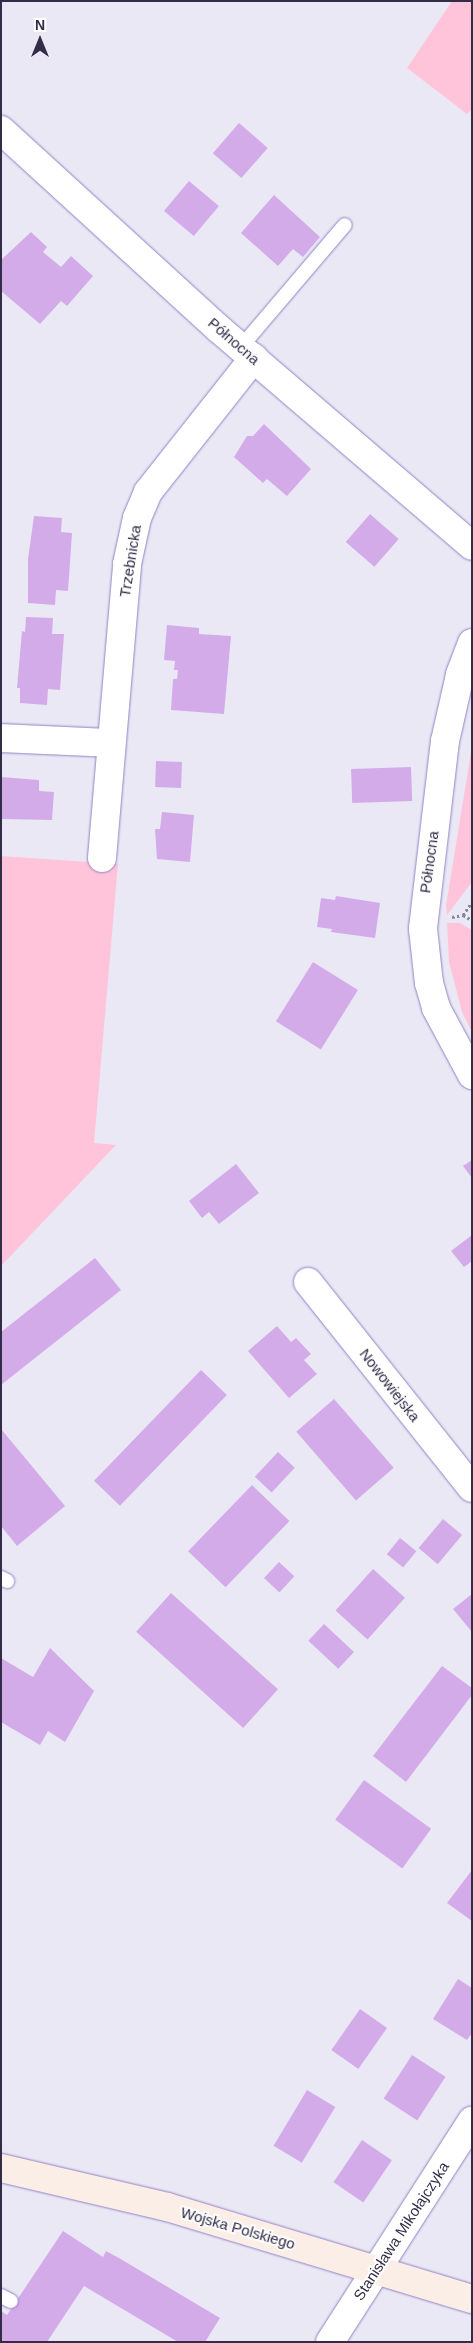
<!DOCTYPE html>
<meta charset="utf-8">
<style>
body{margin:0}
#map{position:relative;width:473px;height:2343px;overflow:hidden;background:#ebe8f6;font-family:Helvetica,sans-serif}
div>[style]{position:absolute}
.green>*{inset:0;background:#ffc4da}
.building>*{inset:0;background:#d4abe9;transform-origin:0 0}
.path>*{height:3px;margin-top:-1.5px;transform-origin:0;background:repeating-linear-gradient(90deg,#8a859a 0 2.5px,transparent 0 5px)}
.roads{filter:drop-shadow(0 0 1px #9283c4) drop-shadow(0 0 1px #9283c4)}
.service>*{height:14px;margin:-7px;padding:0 7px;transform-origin:7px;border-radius:7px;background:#fff}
.minor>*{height:28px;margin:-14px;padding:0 14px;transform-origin:14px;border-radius:14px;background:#fff}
.secondary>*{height:28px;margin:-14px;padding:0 14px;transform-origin:14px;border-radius:14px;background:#fbeee6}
span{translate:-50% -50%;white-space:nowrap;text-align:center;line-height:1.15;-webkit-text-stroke:4px #fff;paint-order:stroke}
.street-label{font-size:15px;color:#322c47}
.frame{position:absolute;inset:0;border:2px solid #322c47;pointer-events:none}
.north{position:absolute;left:15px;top:15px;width:50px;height:50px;-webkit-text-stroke:4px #fff;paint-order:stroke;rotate:0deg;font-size:14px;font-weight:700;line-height:20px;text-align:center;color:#322c47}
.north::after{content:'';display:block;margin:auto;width:18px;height:22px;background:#322c47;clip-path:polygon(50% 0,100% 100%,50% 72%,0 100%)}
</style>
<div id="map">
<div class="green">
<i style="clip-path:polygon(452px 1px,472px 1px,472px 109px,467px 114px,407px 68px)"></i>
<i style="clip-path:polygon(472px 746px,472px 882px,447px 915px,446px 906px)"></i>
<i style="clip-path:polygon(1px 856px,118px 864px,94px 1143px,116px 1145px,1px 1266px)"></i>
<i style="clip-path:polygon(447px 923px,460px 923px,472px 930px,472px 1032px,462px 1012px,449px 962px)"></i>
</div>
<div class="building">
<i style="left:239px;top:123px;width:38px;height:40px;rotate:41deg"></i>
<i style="left:189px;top:181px;width:39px;height:39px;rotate:40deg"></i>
<i style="clip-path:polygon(274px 195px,320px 237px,303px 257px,293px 249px,278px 266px,241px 233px)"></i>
<i style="clip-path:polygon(31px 232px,47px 247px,43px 252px,61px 267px,71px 256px,93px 276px,67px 306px,61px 301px,40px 324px,1px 291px,1px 260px)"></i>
<i style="clip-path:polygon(264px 424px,311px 469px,287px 496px,267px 479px,263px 483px,234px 457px,247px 436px,253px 436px)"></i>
<i style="left:370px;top:514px;width:38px;height:37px;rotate:41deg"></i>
<i style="clip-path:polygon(34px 516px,62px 518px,61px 532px,72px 533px,68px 591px,56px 590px,55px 605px,28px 603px,28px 559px)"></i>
<i style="clip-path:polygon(26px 617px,53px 618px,52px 634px,64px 634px,60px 690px,48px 689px,47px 705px,20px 703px,20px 688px,17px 688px,22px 631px,25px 632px)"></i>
<i style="clip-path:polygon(167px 625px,199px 628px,199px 634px,231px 636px,224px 714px,171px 710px,173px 679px,177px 679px,178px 670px,174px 670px,175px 661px,164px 660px)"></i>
<i style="left:156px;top:761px;width:26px;height:26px;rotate:2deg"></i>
<i style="left:411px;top:767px;width:34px;height:60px;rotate:88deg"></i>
<i style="clip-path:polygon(1px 777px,39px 780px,39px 791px,54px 792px,52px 820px,1px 819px)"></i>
<i style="clip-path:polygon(162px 812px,194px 815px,190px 862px,157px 859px,155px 829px,160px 829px)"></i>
<i style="clip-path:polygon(336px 896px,380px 903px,375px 938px,331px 932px,332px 929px,317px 927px,321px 898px,335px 900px)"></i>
<i style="left:313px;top:962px;width:53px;height:70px;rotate:32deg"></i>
<i style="clip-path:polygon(472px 1160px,472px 1178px,463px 1166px)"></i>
<i style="clip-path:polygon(236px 1164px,259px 1193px,219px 1224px,209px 1212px,202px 1218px,189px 1201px)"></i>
<i style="clip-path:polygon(472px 1235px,472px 1261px,464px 1267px,451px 1251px)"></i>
<i style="clip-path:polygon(95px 1258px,121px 1290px,1px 1385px,1px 1332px)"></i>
<i style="clip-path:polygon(277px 1326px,291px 1342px,296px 1338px,311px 1354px,304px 1360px,317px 1374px,289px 1398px,248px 1351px)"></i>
<i style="left:201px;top:1370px;width:36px;height:154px;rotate:44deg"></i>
<i style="left:334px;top:1399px;width:91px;height:50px;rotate:49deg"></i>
<i style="clip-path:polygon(1px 1429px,65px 1506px,17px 1546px,1px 1526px)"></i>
<i style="left:278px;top:1452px;width:23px;height:34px;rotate:43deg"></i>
<i style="left:252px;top:1485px;width:52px;height:92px;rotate:44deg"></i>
<i style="left:443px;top:1519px;width:25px;height:38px;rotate:40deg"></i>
<i style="left:400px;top:1538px;width:21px;height:21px;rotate:39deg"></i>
<i style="left:279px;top:1562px;width:21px;height:22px;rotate:43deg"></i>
<i style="left:373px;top:1569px;width:43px;height:56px;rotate:42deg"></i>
<i style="left:171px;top:1593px;width:144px;height:52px;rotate:42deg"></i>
<i style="clip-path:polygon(472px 1594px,472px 1632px,453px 1609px)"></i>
<i style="left:324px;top:1624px;width:41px;height:23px;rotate:43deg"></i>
<i style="clip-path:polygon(50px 1648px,94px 1691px,65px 1742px,48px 1731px,40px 1745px,1px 1722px,1px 1658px,33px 1677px)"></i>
<i style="clip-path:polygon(442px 1666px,472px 1688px,472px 1695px,406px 1782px,373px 1756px)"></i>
<i style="left:364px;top:1780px;width:83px;height:49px;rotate:36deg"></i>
<i style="clip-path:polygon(472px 1870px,472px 1921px,447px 1903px)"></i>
<i style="clip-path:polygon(458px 1979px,472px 1988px,472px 2033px,467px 2040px,433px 2019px)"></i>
<i style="left:360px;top:2009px;width:33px;height:50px;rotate:35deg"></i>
<i style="left:412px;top:2055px;width:40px;height:52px;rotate:33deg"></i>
<i style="left:307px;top:2090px;width:33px;height:65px;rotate:31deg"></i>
<i style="left:362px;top:2140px;width:36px;height:51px;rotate:34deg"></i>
<i style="clip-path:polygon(63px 2231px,103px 2257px,106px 2251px,119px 2258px,220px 2318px,205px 2342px,178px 2342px,84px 2286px,47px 2342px,1px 2342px,1px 2311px,7px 2315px)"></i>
</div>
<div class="path">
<i style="left:463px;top:915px;width:16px;rotate:-55deg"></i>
<i style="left:452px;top:917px;width:11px;rotate:-10deg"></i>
<i style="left:463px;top:915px;width:10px;rotate:29deg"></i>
</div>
<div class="roads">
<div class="service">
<i style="left:241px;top:347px;width:160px;rotate:-49.6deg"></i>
<i style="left:1px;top:1578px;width:7px;rotate:27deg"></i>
<i style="left:1px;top:2296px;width:11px;rotate:27deg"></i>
</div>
<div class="minor">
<i style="left:1px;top:130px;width:295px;rotate:42.4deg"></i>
<i style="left:219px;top:329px;width:333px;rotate:40.6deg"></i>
<i style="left:472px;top:643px;width:34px;rotate:111deg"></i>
<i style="left:460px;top:675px;width:68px;rotate:102.8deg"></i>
<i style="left:445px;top:741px;width:189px;rotate:96.7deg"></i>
<i style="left:423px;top:929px;width:54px;rotate:83.7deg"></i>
<i style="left:429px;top:983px;width:26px;rotate:74deg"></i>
<i style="left:436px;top:1008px;width:76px;rotate:61.8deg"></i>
<i style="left:1px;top:738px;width:110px;rotate:2.6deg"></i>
<i style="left:102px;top:858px;width:295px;rotate:-85.1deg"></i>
<i style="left:127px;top:564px;width:47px;rotate:-77.7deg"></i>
<i style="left:137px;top:518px;width:28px;rotate:-67deg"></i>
<i style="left:148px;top:492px;width:171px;rotate:-51.7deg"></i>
<i style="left:308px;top:1282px;width:263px;rotate:51.5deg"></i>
<i style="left:330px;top:2342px;width:263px;rotate:-57.3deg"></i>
</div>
<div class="secondary">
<i style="left:1px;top:2168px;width:171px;rotate:13.2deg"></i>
<i style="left:167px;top:2207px;width:319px;rotate:16.8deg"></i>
</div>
</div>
<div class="street-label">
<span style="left:234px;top:341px;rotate:41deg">Północna</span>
<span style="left:130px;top:561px;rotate:-81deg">Trzebnicka</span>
<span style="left:429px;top:862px;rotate:-82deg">Północna</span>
<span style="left:390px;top:1385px;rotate:52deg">Nowowiejska</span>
<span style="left:238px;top:2228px;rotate:16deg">Wojska Polskiego</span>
<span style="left:401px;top:2231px;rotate:-57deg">Stanisława Mikołajczyka</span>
</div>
<div class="frame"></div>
<div class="north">N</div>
</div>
